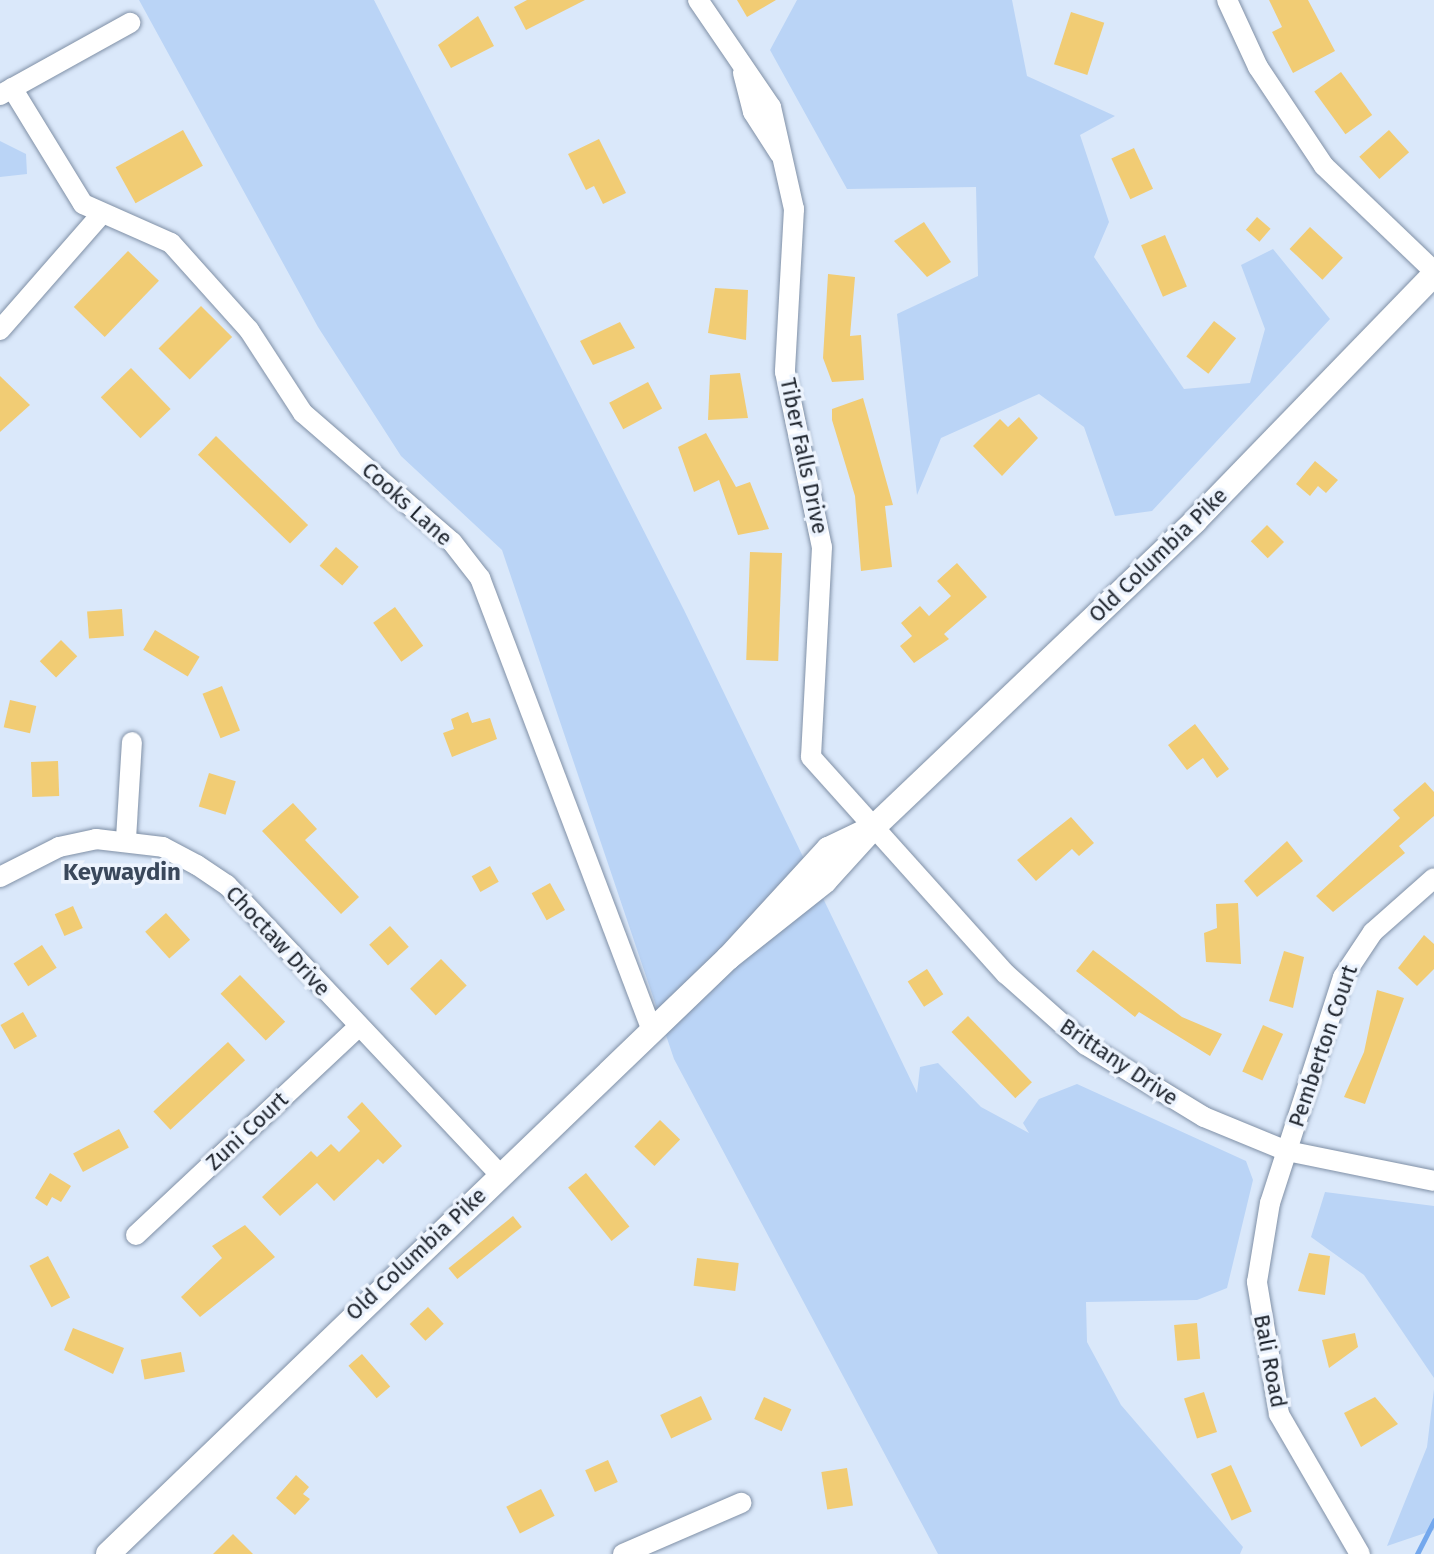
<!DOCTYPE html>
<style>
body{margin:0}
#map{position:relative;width:1434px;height:1554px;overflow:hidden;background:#dae8fa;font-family:"Fira Sans",sans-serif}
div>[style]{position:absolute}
.green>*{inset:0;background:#bad4f6}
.stream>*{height:5px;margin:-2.5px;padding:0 2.5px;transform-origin:2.5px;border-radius:2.5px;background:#74a8ed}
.building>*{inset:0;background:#f1cc74;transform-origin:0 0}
.roads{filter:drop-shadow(0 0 2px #8090a6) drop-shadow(0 0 2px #8090a6)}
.minor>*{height:20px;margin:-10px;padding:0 10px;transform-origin:10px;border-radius:10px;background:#fff}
.tertiary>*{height:24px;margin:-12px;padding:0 12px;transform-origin:12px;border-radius:12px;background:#fff}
span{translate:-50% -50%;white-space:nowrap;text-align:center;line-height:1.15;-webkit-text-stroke:7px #edf4fe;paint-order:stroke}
.street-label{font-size:22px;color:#1c222b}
.neighbourhood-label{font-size:24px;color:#3a485b;font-weight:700}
</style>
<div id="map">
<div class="green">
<i style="clip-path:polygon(139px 0,374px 0,684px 610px,917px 1093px,920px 1067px,938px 1063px,981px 1107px,1029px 1133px,1023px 1123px,1039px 1099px,1077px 1084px,1246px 1161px,1253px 1180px,1227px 1288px,1197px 1300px,1086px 1302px,1087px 1342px,1121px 1405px,1243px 1547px,1240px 1554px,938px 1554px,674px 1059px,502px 550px,401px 456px,318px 327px)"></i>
<i style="clip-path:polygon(797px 0,1012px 0,1027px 76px,1115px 116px,1080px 135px,1109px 222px,1094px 257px,1184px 389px,1250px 383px,1265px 329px,1241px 265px,1273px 249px,1330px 319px,1152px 511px,1115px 516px,1084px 427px,1039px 394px,941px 438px,917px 495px,897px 314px,978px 276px,976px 187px,847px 189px,770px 50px)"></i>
<i style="clip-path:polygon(0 141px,26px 154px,27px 174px,0 177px)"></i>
<i style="clip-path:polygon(1325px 1192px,1434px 1206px,1434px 1378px,1364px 1275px,1311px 1237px)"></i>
<i style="clip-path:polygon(1434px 1389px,1434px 1530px,1387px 1546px,1427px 1447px)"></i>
</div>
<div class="stream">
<i style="left:1417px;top:1554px;width:38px;rotate:-63deg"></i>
</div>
<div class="building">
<i style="clip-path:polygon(527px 0,585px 0,526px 30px,514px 7px)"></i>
<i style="clip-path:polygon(737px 0,776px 0,747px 17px)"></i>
<i style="clip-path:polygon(1269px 0,1308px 0,1335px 51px,1293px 73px,1272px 32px,1282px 27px)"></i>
<i style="left:1071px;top:12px;width:35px;height:55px;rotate:18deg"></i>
<i style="clip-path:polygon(478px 16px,494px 46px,451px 68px,438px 45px)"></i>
<i style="left:1341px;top:72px;width:53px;height:33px;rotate:54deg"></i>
<i style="left:183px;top:130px;width:41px;height:77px;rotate:61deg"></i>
<i style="left:1389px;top:130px;width:30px;height:40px;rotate:48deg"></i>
<i style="clip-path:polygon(599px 139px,626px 193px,603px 204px,594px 186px,586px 190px,568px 154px)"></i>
<i style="left:1134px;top:148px;width:45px;height:25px;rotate:65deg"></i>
<i style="left:1257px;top:217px;width:18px;height:17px;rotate:41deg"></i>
<i style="clip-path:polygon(924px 222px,951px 262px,927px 277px,894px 241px)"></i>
<i style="left:1310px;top:227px;width:45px;height:30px;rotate:43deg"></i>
<i style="left:1165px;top:235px;width:56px;height:26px;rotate:67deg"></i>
<i style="left:128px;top:251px;width:43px;height:78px;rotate:44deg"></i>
<i style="clip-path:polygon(828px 274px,855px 277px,850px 336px,861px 335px,864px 380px,832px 382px,823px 358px)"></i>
<i style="clip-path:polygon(715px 288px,748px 290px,746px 340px,708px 333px)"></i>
<i style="left:201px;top:306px;width:44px;height:60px;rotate:45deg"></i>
<i style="left:1214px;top:321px;width:28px;height:45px;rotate:38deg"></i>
<i style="clip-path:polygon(620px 322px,635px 348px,593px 365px,580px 341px)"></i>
<i style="left:131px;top:368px;width:57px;height:42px;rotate:46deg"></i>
<i style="clip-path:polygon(740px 373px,748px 418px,708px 420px,710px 375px)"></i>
<i style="clip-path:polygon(0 376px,30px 405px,0 432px)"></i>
<i style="left:648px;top:382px;width:30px;height:44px;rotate:62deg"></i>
<i style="clip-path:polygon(863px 398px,893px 505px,885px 506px,892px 567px,861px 571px,855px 496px,832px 420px,832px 409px)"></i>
<i style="clip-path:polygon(1019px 417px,1038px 438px,1002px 476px,973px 446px,1000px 419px,1008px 427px)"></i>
<i style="clip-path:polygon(706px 433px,736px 487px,750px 482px,769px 529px,738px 535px,719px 480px,694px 492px,678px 447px)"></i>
<i style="left:216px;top:436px;width:128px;height:26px;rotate:44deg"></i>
<i style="clip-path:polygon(1315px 461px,1338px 480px,1326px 493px,1318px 486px,1310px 496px,1296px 484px)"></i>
<i style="left:1267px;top:525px;width:24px;height:23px;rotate:45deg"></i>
<i style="left:336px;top:547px;width:30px;height:25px;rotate:41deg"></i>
<i style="left:750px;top:552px;width:32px;height:108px;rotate:2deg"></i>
<i style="clip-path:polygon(957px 563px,987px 597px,944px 634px,949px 639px,914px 663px,900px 646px,912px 636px,901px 623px,920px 606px,929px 616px,951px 596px,937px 581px)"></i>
<i style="left:395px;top:607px;width:48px;height:27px;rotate:54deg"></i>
<i style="left:122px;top:609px;width:27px;height:35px;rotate:86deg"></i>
<i style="left:155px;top:630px;width:52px;height:23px;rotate:31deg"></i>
<i style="left:61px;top:640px;width:23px;height:30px;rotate:45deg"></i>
<i style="left:222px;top:686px;width:48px;height:21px;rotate:68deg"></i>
<i style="left:10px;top:700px;width:27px;height:28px;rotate:13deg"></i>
<i style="clip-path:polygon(468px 712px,472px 723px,490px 718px,497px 739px,452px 757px,443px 733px,454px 729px,451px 719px)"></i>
<i style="clip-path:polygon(1195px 724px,1229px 769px,1217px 778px,1203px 758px,1187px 770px,1168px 745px)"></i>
<i style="left:58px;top:761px;width:35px;height:27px;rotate:88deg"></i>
<i style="left:209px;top:773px;width:28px;height:35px;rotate:17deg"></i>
<i style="clip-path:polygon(1425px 782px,1434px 792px,1434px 816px,1399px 846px,1405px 853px,1333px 912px,1316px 896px,1400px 818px,1393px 810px)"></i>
<i style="clip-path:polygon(293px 803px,317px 829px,305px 840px,359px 897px,341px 914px,262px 831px)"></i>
<i style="clip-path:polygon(1071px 817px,1094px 843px,1079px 856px,1072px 849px,1036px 881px,1017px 860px)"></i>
<i style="clip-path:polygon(1287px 841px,1303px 861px,1257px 897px,1244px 881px)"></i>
<i style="left:490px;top:866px;width:18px;height:21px;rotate:61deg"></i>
<i style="left:550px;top:883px;width:31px;height:21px;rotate:61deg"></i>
<i style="clip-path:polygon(1238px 903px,1241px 964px,1206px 962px,1204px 933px,1217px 928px,1216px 904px)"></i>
<i style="left:73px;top:906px;width:24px;height:20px;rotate:66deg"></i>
<i style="left:166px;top:913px;width:36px;height:28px;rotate:48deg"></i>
<i style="left:390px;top:926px;width:28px;height:28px;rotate:48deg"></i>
<i style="clip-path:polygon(1424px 935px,1434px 944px,1434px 969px,1417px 986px,1398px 968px)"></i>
<i style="left:42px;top:945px;width:27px;height:34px;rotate:57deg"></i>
<i style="clip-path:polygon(1093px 950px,1182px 1017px,1222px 1034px,1210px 1056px,1139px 1012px,1135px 1017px,1076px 971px)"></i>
<i style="clip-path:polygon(1284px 951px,1304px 957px,1293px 1008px,1269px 1001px)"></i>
<i style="left:441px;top:959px;width:37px;height:43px;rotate:46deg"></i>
<i style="left:927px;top:969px;width:30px;height:23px;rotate:57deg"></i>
<i style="left:240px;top:975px;width:65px;height:27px;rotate:46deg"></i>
<i style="clip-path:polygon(1377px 990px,1404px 998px,1365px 1104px,1344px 1097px,1364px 1052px)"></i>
<i style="left:23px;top:1012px;width:28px;height:26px;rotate:60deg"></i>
<i style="left:968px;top:1016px;width:92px;height:23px;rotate:46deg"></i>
<i style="left:1263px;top:1025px;width:22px;height:51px;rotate:24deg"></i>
<i style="left:228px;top:1042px;width:25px;height:102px;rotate:47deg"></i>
<i style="clip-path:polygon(362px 1102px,402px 1146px,383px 1164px,378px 1159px,334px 1201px,317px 1183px,280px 1216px,262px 1197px,311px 1151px,317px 1157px,331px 1144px,339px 1152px,360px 1131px,347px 1117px)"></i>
<i style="left:660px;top:1120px;width:28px;height:37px;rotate:44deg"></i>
<i style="left:119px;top:1129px;width:21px;height:52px;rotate:62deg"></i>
<i style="clip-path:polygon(50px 1173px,71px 1186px,61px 1202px,52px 1197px,47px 1206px,35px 1198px)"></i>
<i style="left:586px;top:1173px;width:69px;height:23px;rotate:51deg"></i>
<i style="left:513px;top:1216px;width:14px;height:83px;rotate:51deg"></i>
<i style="clip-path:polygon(245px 1225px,275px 1257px,200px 1317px,181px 1297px,222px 1258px,212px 1246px)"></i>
<i style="clip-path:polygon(1309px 1253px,1330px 1256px,1325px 1295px,1298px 1291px)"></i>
<i style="left:48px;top:1256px;width:47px;height:21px;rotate:62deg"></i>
<i style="left:697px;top:1258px;width:42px;height:28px;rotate:7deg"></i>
<i style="left:428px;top:1307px;width:23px;height:25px;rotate:47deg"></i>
<i style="left:1197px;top:1323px;width:36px;height:23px;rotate:85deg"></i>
<i style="clip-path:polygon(73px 1328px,124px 1348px,113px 1374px,64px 1350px)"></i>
<i style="clip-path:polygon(1355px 1333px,1358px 1347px,1329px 1368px,1322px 1340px)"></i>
<i style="left:181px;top:1352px;width:20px;height:41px;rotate:79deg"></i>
<i style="left:362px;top:1354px;width:43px;height:18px;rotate:49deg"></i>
<i style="left:1204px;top:1392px;width:42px;height:21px;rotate:72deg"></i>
<i style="left:701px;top:1396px;width:26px;height:45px;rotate:65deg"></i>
<i style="left:764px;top:1397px;width:30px;height:24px;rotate:24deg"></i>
<i style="clip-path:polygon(1375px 1397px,1398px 1424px,1361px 1447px,1344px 1413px)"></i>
<i style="left:608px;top:1460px;width:24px;height:25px;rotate:66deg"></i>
<i style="left:1231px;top:1465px;width:51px;height:22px;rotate:66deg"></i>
<i style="left:847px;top:1468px;width:38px;height:26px;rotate:81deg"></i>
<i style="clip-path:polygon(296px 1475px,309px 1487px,303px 1494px,310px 1499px,295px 1515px,276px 1498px)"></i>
<i style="left:541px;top:1489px;width:30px;height:39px;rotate:63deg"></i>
<i style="clip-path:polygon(233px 1534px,253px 1554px,213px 1554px)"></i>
</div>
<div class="roads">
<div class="minor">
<i style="left:698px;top:0;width:130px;rotate:55.7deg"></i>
<i style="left:771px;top:107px;width:105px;rotate:77.3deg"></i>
<i style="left:794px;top:209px;width:163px;rotate:93.2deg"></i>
<i style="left:785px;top:372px;width:179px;rotate:78.1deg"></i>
<i style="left:822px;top:547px;width:210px;rotate:93deg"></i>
<i style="left:811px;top:757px;width:292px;rotate:48.1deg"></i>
<i style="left:1006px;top:974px;width:107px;rotate:41.6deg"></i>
<i style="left:1086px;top:1045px;width:138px;rotate:31.4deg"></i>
<i style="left:1204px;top:1117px;width:90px;rotate:22.3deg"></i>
<i style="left:1287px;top:1151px;width:150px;rotate:11.5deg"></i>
<i style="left:1227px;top:0;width:74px;rotate:65.2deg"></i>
<i style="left:1258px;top:67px;width:119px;rotate:56.3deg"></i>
<i style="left:1324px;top:166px;width:152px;rotate:43.7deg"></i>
<i style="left:743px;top:73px;width:40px;rotate:75.6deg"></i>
<i style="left:753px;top:112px;width:50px;rotate:57.3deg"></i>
<i style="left:12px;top:88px;width:136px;rotate:58.5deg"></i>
<i style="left:83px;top:204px;width:96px;rotate:23.9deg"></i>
<i style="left:171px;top:243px;width:117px;rotate:48.1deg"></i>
<i style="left:249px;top:330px;width:99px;rotate:57deg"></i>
<i style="left:303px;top:413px;width:197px;rotate:40.9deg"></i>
<i style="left:452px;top:542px;width:46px;rotate:52.1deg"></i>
<i style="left:480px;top:578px;width:485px;rotate:69.2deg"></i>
<i style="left:0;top:95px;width:149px;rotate:-29deg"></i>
<i style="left:0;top:330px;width:150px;rotate:-48.8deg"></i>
<i style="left:126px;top:839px;width:97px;rotate:-86.5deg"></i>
<i style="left:0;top:877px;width:66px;rotate:-27deg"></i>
<i style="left:59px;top:847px;width:38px;rotate:-12deg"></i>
<i style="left:96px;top:839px;width:67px;rotate:6.8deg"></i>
<i style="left:163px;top:847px;width:38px;rotate:28deg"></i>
<i style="left:197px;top:865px;width:36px;rotate:34deg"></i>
<i style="left:227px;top:885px;width:398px;rotate:46.7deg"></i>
<i style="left:136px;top:1235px;width:304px;rotate:-43.1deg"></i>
<i style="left:623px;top:1554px;width:129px;rotate:-23.4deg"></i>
<i style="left:1360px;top:1554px;width:162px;rotate:-120.1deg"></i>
<i style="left:1279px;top:1414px;width:134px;rotate:-99.5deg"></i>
<i style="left:1257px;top:1282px;width:80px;rotate:-80.7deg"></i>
<i style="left:1270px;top:1203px;width:237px;rotate:-72.1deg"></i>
<i style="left:1343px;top:977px;width:54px;rotate:-56.3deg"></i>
<i style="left:1373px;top:932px;width:81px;rotate:-41.5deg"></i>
</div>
<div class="tertiary">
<i style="left:874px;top:827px;width:443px;rotate:-43.6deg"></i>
<i style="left:1195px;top:521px;width:344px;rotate:-45.9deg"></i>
<i style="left:108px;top:1554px;width:860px;rotate:-43.87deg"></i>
<i style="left:728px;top:958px;width:124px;rotate:-38.4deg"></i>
<i style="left:825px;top:881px;width:73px;rotate:-47.8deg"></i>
<i style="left:874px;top:827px;width:51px;rotate:154.4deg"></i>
<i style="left:828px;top:849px;width:148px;rotate:132.5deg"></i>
</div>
</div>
<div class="street-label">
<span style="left:804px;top:456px;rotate:78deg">Tiber Falls Drive</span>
<span style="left:407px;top:504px;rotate:42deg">Cooks Lane</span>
<span style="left:1158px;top:555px;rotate:-44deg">Old Columbia Pike</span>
<span style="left:278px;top:941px;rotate:47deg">Choctaw Drive</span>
<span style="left:1323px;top:1046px;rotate:-71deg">Pemberton Court</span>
<span style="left:1119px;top:1062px;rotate:34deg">Brittany Drive</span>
<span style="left:247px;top:1131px;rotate:-43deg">Zuni Court</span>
<span style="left:416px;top:1254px;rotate:-43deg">Old Columbia Pike</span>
<span style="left:1270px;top:1361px;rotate:79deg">Bali Road</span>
</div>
<div class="neighbourhood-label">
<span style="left:122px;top:873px">Keywaydin</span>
</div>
</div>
